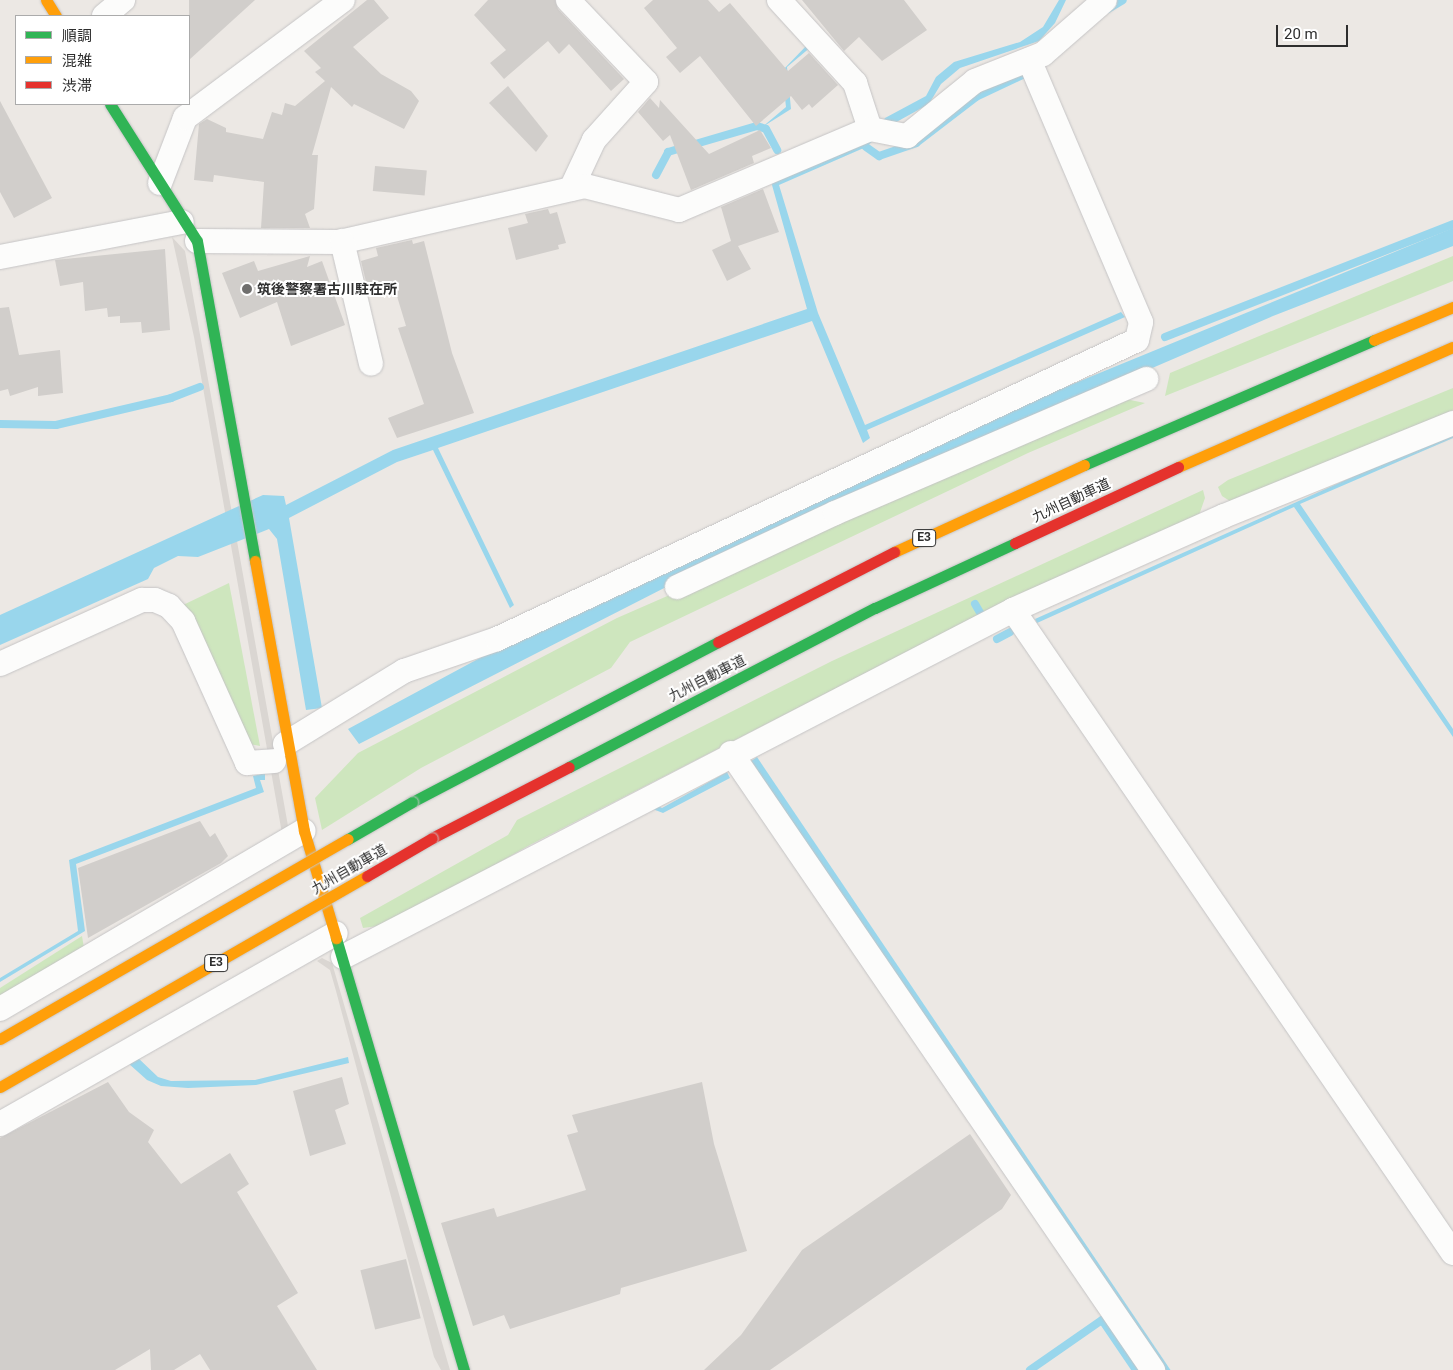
<!DOCTYPE html>
<meta charset="utf-8">
<style>
body{margin:0}
#map{position:relative;width:1453px;height:1370px;overflow:hidden;background:#ece8e4;font-family:Roboto,"Noto Sans JP",sans-serif}
div>[style]{position:absolute}
.green>*{inset:0;background:#cee6be}
.plaza>*{inset:0;background:#dad6d2}
.water>*{inset:0;background:#99d6ec;transform-origin:0 0}
.stream>*{height:8px;margin:-4px;padding:0 4px;transform-origin:4px;border-radius:4px;background:#99d6ec}
.building>*{inset:0;background:#d1cecb;transform-origin:0 0}
.roads{filter:drop-shadow(0 0 1px #c5c4c5) drop-shadow(0 0 1px #c5c4c5)}
.street>*{height:24px;margin:-12px;padding:0 12px;transform-origin:12px;border-radius:12px;background:#fcfcfb}
.fast>*{height:11px;margin:-5.5px;padding:0 5.5px;transform-origin:5.5px;border-radius:5.5px;background:#30b455}
.slow>*{height:11px;margin:-5.5px;padding:0 5.5px;transform-origin:5.5px;border-radius:5.5px;background:#ff9f0a}
.jam>*{height:11px;margin:-5.5px;padding:0 5.5px;transform-origin:5.5px;border-radius:5.5px;background:#e5322d}
.bridges{filter:drop-shadow(0 0 1px #c6c5c4) drop-shadow(0 0 1px #c6c5c4)}
.fast-bridge>*{height:11px;margin:-5.5px;padding:0 5.5px;transform-origin:5.5px;border-radius:5.5px;background:#30b455}
.slow-bridge>*{height:11px;margin:-5.5px;padding:0 5.5px;transform-origin:5.5px;border-radius:5.5px;background:#ff9f0a}
.jam-bridge>*{height:11px;margin:-5.5px;padding:0 5.5px;transform-origin:5.5px;border-radius:5.5px;background:#e5322d}
.dots>*{width:14px;height:14px;translate:-50% -50%;box-sizing:border-box;border:2px solid #fff;border-radius:50%}
span{translate:-50% -50%;white-space:nowrap;text-align:center;line-height:1.15;-webkit-text-stroke:4px #fff;paint-order:stroke}
.shield-label span{padding:1px 4px;background:#fff;border:1px solid;border-radius:4px;-webkit-text-stroke-width:0}
.shield-label{font-size:12px;color:#2e2e2e;font-weight:700}
.poi-label{font-size:14px;color:#2e2e2e;font-weight:700}
.left{translate:0 -50%;text-align:left}
.street-label{font-size:14px;color:#2e2e2e}
.legend{position:absolute;left:15px;top:15px;width:175px;height:90px;box-sizing:border-box;background:#fff;border:1px solid #ababab;margin:0;padding:6px 9px;list-style:none;font-size:15px;color:#2e2e2e}
.legend li{display:flex;align-items:center;gap:10px;height:25px}
.legend b{width:25px;border:1px solid #ababab}
.scale{position:absolute;left:1276px;top:25px;width:72px;height:22px;box-sizing:border-box;border:2px solid #2e2e2e;border-top:0;padding-left:6px;font-size:15px;line-height:18px;white-space:nowrap;color:#2e2e2e;-webkit-text-stroke:4px #fff;paint-order:stroke}
</style>
<div id="map">
<div class="green">
<i style="clip-path:polygon(1453px 256px,1453px 281px,1165px 396px,1170px 373px)"></i>
<i style="clip-path:polygon(1453px 388px,1453px 410px,1236px 505px,1222px 496px,1218px 487px,1228px 480px)"></i>
<i style="clip-path:polygon(1120px 398px,1145px 403px,1028px 453px,630px 642px,611px 668px,421px 768px,322px 830px,315px 798px,358px 753px,617px 618px)"></i>
<i style="clip-path:polygon(1203px 490px,1205px 498px,1198px 518px,1022px 593px,528px 846px,392px 924px,363px 928px,360px 918px,508px 835px,517px 820px,832px 661px)"></i>
<i style="clip-path:polygon(229px 583px,260px 746px,250px 744px,183px 605px)"></i>
<i style="clip-path:polygon(82px 936px,85px 954px,0 1005px,0 988px)"></i>
</div>
<div class="plaza">
<i style="clip-path:polygon(172px 237px,185px 251px,206px 368px,290px 837px,283px 839px,194px 337px)"></i>
<i style="clip-path:polygon(322px 958px,332px 963px,450px 1370px,441px 1370px,434px 1357px,336px 991px,330px 970px,317px 961px)"></i>
</div>
<div class="water">
<i style="clip-path:polygon(1059px 0,1066px 0,1055px 23px,1039px 41px,960px 68px,941px 84px,929px 104px,891px 125px,866px 147px,779px 185px,818px 313px,865px 425px,1121px 312px,1125px 317px,867px 430px,870px 438px,863px 443px,812px 321px,438px 448px,514px 605px,510px 608px,433px 450px,397px 462px,289px 518px,322px 708px,306px 710px,277px 539px,269px 529px,198px 557px,178px 556px,154px 568px,148px 579px,0 645px,0 615px,263px 495px,284px 496px,286px 505px,393px 450px,807px 309px,770px 178px,870px 137px,885px 118px,926px 96px,936px 77px,954px 62px,1020px 42px,1043px 27px)"></i>
<i style="clip-path:polygon(808px 44px,812px 46px,787px 67px,791px 109px,761px 128px,786px 107px,782px 71px)"></i>
<i style="clip-path:polygon(1453px 228px,1453px 246px,1273px 316px,1036px 418px,674px 583px,359px 744px,348px 729px,504px 645px,1009px 410px)"></i>
<i style="clip-path:polygon(1453px 432px,1453px 438px,1300px 504px,1453px 729px,1453px 737px,1294px 507px,1037px 623px,1035px 619px)"></i>
<i style="left:757px;top:757px;width:743px;height:7px;rotate:56deg"></i>
<i style="clip-path:polygon(727px 772px,730px 778px,663px 813px,650px 808px,653px 803px,662px 808px)"></i>
<i style="clip-path:polygon(265px 773px,265px 780px,260px 780px,264px 792px,76px 864px,85px 931px,0 982px,0 978px,78px 931px,69px 860px,256px 788px,253px 776px)"></i>
<i style="clip-path:polygon(136px 1056px,158px 1077px,171px 1081px,255px 1080px,348px 1057px,349px 1063px,256px 1085px,188px 1088px,161px 1086px,147px 1080px,128px 1063px)"></i>
</div>
<div class="stream">
<i style="left:1108px;top:9px;width:17px;rotate:-31deg"></i>
<i style="left:866px;top:147px;width:16px;rotate:35deg"></i>
<i style="left:879px;top:156px;width:39px;rotate:-19deg"></i>
<i style="left:916px;top:143px;width:76px;rotate:-37.5deg"></i>
<i style="left:976px;top:97px;width:61px;rotate:-25.3deg"></i>
<i style="left:656px;top:175px;width:26px;rotate:-62deg"></i>
<i style="left:668px;top:152px;width:93px;rotate:-16.3deg"></i>
<i style="left:757px;top:126px;width:9px;rotate:18deg"></i>
<i style="left:766px;top:129px;width:24px;rotate:62deg"></i>
<i style="left:1165px;top:337px;width:309px;rotate:-21.4deg"></i>
<i style="left:0;top:424px;width:56px;rotate:1deg"></i>
<i style="left:56px;top:425px;width:118px;rotate:-13.2deg"></i>
<i style="left:171px;top:398px;width:31px;rotate:-21deg"></i>
<i style="left:975px;top:604px;width:14px;rotate:60deg"></i>
<i style="left:997px;top:639px;width:15px;rotate:-28deg"></i>
<i style="left:1030px;top:1370px;width:88px;rotate:-34.8deg"></i>
<i style="left:1102px;top:1320px;width:60px;rotate:55.8deg"></i>
</div>
<div class="building">
<i style="clip-path:polygon(189px 0,255px 0,189px 60px)"></i>
<i style="clip-path:polygon(367px 0,374px 0,389px 18px,353px 47px,381px 74px,411px 91px,419px 101px,404px 129px,354px 104px,352px 107px,331px 87px,312px 155px,318px 155px,314px 209px,305px 214px,310px 228px,261px 228px,264px 182px,214px 175px,213px 182px,194px 180px,199px 124px,207px 119px,226px 128px,226px 132px,263px 139px,272px 112px,282px 115px,285px 103px,295px 106px,325px 81px,315px 72px,321px 68px,304px 51px)"></i>
<i style="clip-path:polygon(488px 0,555px 0,558px 9px,624px 79px,611px 91px,569px 44px,559px 54px,548px 41px,504px 79px,490px 63px,506px 50px,474px 15px)"></i>
<i style="clip-path:polygon(653px 0,708px 0,719px 12px,730px 3px,788px 71px,809px 53px,838px 85px,812px 108px,809px 104px,802px 110px,791px 96px,756px 126px,700px 56px,680px 73px,666px 57px,677px 48px,644px 8px)"></i>
<i style="clip-path:polygon(802px 0,904px 0,927px 30px,882px 61px,859px 37px,844px 51px)"></i>
<i style="clip-path:polygon(508px 86px,548px 136px,536px 152px,489px 103px)"></i>
<i style="clip-path:polygon(650px 98px,659px 108px,660px 100px,709px 154px,760px 130px,771px 148px,752px 156px,754px 163px,691px 190px,670px 135px,663px 141px,638px 112px)"></i>
<i style="clip-path:polygon(0 101px,52px 198px,14px 218px,0 192px)"></i>
<i style="left:375px;top:166px;width:52px;height:25px;rotate:5deg"></i>
<i style="clip-path:polygon(763px 189px,779px 232px,738px 246px,751px 269px,727px 281px,712px 250px,731px 241px,721px 207px)"></i>
<i style="clip-path:polygon(548px 209px,550px 214px,557px 212px,566px 243px,558px 245px,559px 249px,516px 260px,508px 228px,528px 223px,525px 214px)"></i>
<i style="clip-path:polygon(412px 240px,413px 244px,424px 241px,452px 353px,474px 413px,397px 438px,388px 418px,424px 404px,398px 328px,406px 326px,393px 283px,368px 290px,361px 261px,378px 256px,376px 248px)"></i>
<i style="clip-path:polygon(165px 249px,170px 330px,142px 333px,141px 322px,120px 323px,120px 316px,108px 317px,107px 308px,85px 311px,83px 282px,60px 286px,55px 260px)"></i>
<i style="clip-path:polygon(310px 256px,307px 267px,322px 261px,345px 325px,291px 346px,277px 302px,240px 318px,222px 273px,254px 261px,258px 271px)"></i>
<i style="clip-path:polygon(9px 307px,19px 355px,60px 350px,63px 393px,38px 396px,38px 387px,10px 396px,8px 389px,0 391px,0 308px)"></i>
<i style="clip-path:polygon(200px 821px,210px 837px,215px 833px,228px 856px,221px 863px,88px 938px,78px 868px)"></i>
<i style="clip-path:polygon(342px 1077px,349px 1104px,335px 1110px,346px 1144px,310px 1156px,293px 1091px)"></i>
<i style="clip-path:polygon(108px 1082px,129px 1112px,154px 1130px,148px 1142px,181px 1184px,230px 1153px,249px 1184px,237px 1192px,298px 1293px,277px 1306px,317px 1370px,210px 1370px,200px 1354px,174px 1370px,151px 1370px,150px 1349px,115px 1370px,0 1370px,0 1138px)"></i>
<i style="clip-path:polygon(702px 1082px,714px 1144px,747px 1251px,621px 1288px,620px 1294px,510px 1329px,504px 1315px,473px 1326px,441px 1223px,494px 1208px,497px 1217px,586px 1190px,567px 1135px,578px 1132px,572px 1115px)"></i>
<i style="clip-path:polygon(970px 1134px,1011px 1195px,1002px 1209px,770px 1370px,704px 1370px,741px 1335px,802px 1250px)"></i>
<i style="left:406px;top:1259px;width:61px;height:47px;rotate:76deg"></i>
</div>
<div class="roads">
<div class="street">
<i style="left:568px;top:0;width:113px;rotate:46.4deg"></i>
<i style="left:646px;top:82px;width:78px;rotate:131.9deg"></i>
<i style="left:594px;top:140px;width:54px;rotate:115.1deg"></i>
<i style="left:779px;top:0;width:113px;rotate:47.5deg"></i>
<i style="left:855px;top:83px;width:48px;rotate:71.9deg"></i>
<i style="left:104px;top:16px;width:25px;rotate:-40deg"></i>
<i style="left:160px;top:183px;width:70px;rotate:-69deg"></i>
<i style="left:185px;top:118px;width:197px;rotate:-36.8deg"></i>
<i style="left:197px;top:241px;width:143px;rotate:0.4deg"></i>
<i style="left:340px;top:242px;width:251px;rotate:-12.9deg"></i>
<i style="left:585px;top:186px;width:97px;rotate:14.3deg"></i>
<i style="left:679px;top:210px;width:207px;rotate:-23deg"></i>
<i style="left:870px;top:129px;width:38px;rotate:11deg"></i>
<i style="left:907px;top:136px;width:87px;rotate:-39deg"></i>
<i style="left:975px;top:81px;width:73px;rotate:-21.7deg"></i>
<i style="left:1043px;top:54px;width:82px;rotate:-41.1deg"></i>
<i style="left:342px;top:241px;width:126px;rotate:76.7deg"></i>
<i style="left:0;top:257px;width:185px;rotate:-10.9deg"></i>
<i style="left:677px;top:587px;width:174px;rotate:-25.1deg"></i>
<i style="left:835px;top:513px;width:339px;rotate:-23.3deg"></i>
<i style="left:1013px;top:610px;width:779px;rotate:55.62deg"></i>
<i style="left:0;top:664px;width:156px;rotate:-24.3deg"></i>
<i style="left:142px;top:600px;width:13px"></i>
<i style="left:155px;top:600px;width:15px;rotate:23deg"></i>
<i style="left:169px;top:606px;width:21px;rotate:47deg"></i>
<i style="left:183px;top:621px;width:156px;rotate:65.7deg"></i>
<i style="left:247px;top:763px;width:27px;rotate:-4deg"></i>
<i style="left:285px;top:744px;width:140px;rotate:-31.5deg"></i>
<i style="left:404px;top:671px;width:98px;rotate:-19deg"></i>
<i style="left:497px;top:639px;width:706px;rotate:-25.04deg"></i>
<i style="left:1137px;top:340px;width:18px;rotate:-77deg"></i>
<i style="left:1141px;top:322px;width:285px;rotate:-113.1deg"></i>
<i style="left:731px;top:753px;width:748px;rotate:55.63deg"></i>
<i style="left:343px;top:957px;width:755px;rotate:-27.38deg"></i>
<i style="left:1013px;top:610px;width:231px;rotate:-24deg"></i>
<i style="left:1224px;top:516px;width:247px;rotate:-22.1deg"></i>
<i style="left:0;top:1009px;width:352px;rotate:-30.4deg"></i>
<i style="left:0;top:1124px;width:386px;rotate:-29.6deg"></i>
</div>
<div class="fast">
<i style="left:110px;top:104px;width:162px;rotate:57.6deg"></i>
<i style="left:197px;top:241px;width:325px;rotate:79.7deg"></i>
<i style="left:1084px;top:465px;width:316px;rotate:-23.3deg"></i>
<i style="left:569px;top:767px;width:345px;rotate:-27.5deg"></i>
<i style="left:875px;top:608px;width:154px;rotate:-24.9deg"></i>
<i style="left:412px;top:802px;width:345px;rotate:-27.6deg"></i>
<i style="left:336px;top:938px;width:451px;rotate:73.5deg"></i>
</div>
<div class="slow">
<i style="left:46px;top:0;width:19px;rotate:58deg"></i>
<i style="left:1374px;top:340px;width:86px;rotate:-22.7deg"></i>
<i style="left:1178px;top:467px;width:300px;rotate:-23.6deg"></i>
<i style="left:894px;top:552px;width:209px;rotate:-24.6deg"></i>
<i style="left:255px;top:561px;width:274px;rotate:79.7deg"></i>
<i style="left:304px;top:831px;width:112px;rotate:73.3deg"></i>
</div>
<div class="jam">
<i style="left:1015px;top:543px;width:180px;rotate:-25deg"></i>
<i style="left:718px;top:642px;width:198px;rotate:-27.1deg"></i>
<i style="left:432px;top:838px;width:154px;rotate:-27.4deg"></i>
</div>
</div>
<div class="bridges">
<div class="fast-bridge">
<i style="left:348px;top:839px;width:74px;rotate:-30deg"></i>
</div>
<div class="slow-bridge">
<i style="left:0;top:1039px;width:401px;rotate:-29.9deg"></i>
<i style="left:0;top:1087px;width:423px;rotate:-29.9deg"></i>
</div>
<div class="jam-bridge">
<i style="left:367px;top:876px;width:75px;rotate:-30.3deg"></i>
</div>
</div>
<div class="dots">
<i style="left:247px;top:289px;background:#706f6e"></i>
</div>
<div class="shield-label">
<span style="left:924px;top:538px">E3</span>
<span style="left:216px;top:963px">E3</span>
</div>
<div class="poi-label">
<span class="left" style="left:257px;top:289px">筑後警察署古川駐在所</span>
</div>
<div class="street-label">
<span style="left:1071px;top:500px;rotate:-25deg">九州自動車道</span>
<span style="left:707px;top:678px;rotate:-27deg">九州自動車道</span>
<span style="left:349px;top:869px;rotate:-30deg">九州自動車道</span>
</div>
<ul class="legend">
<li><b style="height:6px;background:#30b455"></b>順調</li>
<li><b style="height:6px;background:#ff9f0a"></b>混雑</li>
<li><b style="height:6px;background:#e5322d"></b>渋滞</li>
</ul>
<div class="scale">20 m</div>
</div>
